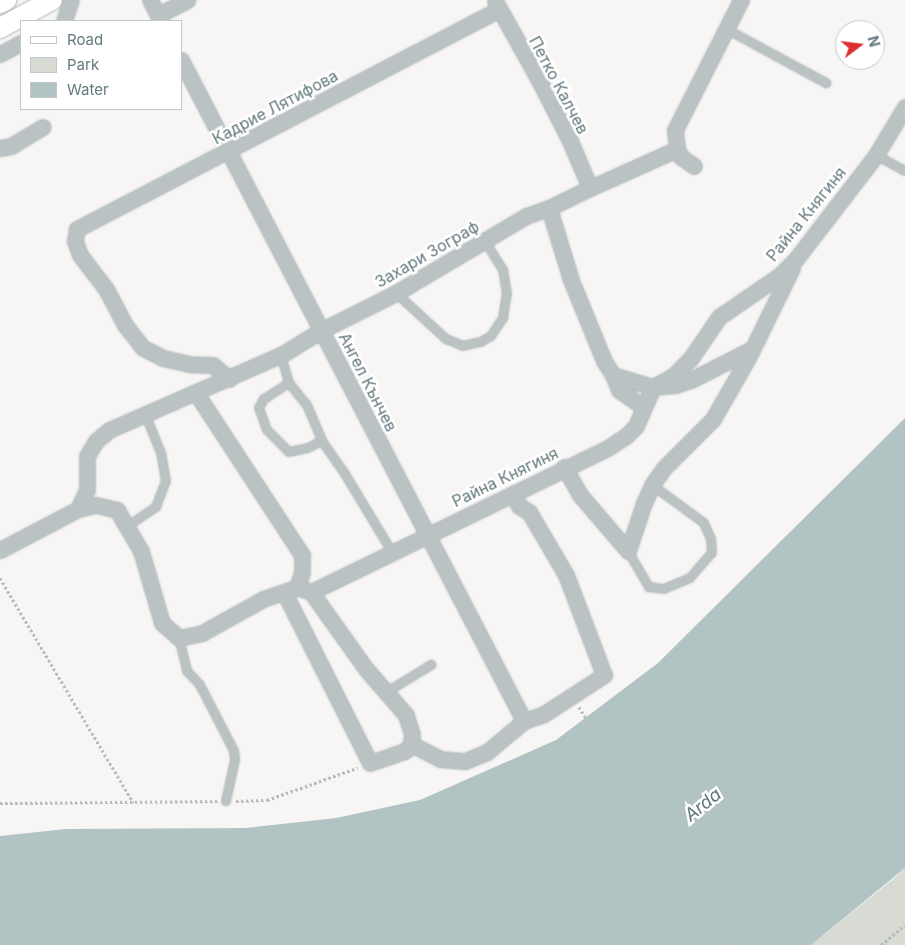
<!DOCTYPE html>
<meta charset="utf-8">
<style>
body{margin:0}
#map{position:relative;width:905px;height:945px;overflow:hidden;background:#f7f6f4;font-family:Inter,sans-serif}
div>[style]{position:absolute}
.green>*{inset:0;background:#d8dbd3}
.water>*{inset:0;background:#b2c3c4}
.path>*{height:2.5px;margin-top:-1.25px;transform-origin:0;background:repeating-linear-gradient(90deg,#b6bbbc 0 2.5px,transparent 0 5px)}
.roads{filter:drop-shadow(0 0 1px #aeb6b8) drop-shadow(0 0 1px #aeb6b8)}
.lane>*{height:8px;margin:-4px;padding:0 4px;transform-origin:4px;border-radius:4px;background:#bbc2c3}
.street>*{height:15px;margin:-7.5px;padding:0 7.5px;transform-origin:7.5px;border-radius:7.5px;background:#bbc2c3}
.secondary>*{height:20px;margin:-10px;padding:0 10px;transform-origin:10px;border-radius:10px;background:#fff}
span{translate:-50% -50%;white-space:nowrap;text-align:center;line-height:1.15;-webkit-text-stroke:5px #fff;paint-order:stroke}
.street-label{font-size:16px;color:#63797d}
.water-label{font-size:18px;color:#5e7878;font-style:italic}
.legend{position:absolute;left:20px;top:20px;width:162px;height:90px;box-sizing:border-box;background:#fff;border:1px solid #c1c9cb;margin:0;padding:6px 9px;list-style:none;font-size:15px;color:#63797d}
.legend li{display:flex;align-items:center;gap:10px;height:25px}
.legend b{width:25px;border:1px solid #c1c9cb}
.north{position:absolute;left:835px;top:20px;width:50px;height:50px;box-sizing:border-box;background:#fff;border:1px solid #c1c9cb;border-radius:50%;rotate:75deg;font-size:14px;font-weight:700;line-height:20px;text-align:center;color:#63797d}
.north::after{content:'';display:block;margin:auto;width:18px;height:22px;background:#db2f32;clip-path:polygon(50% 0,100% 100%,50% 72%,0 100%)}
</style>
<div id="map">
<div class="green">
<i style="clip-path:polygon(905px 868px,905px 945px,811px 945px,897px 876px)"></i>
</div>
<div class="water">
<i style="clip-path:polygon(905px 418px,905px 868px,811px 945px,0 945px,0 836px,66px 829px,246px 828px,336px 818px,420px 800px,556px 740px,658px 663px)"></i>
</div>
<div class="path">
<i style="left:0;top:578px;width:261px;rotate:59.3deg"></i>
<i style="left:579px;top:707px;width:284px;rotate:56.9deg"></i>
<i style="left:236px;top:801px;width:31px;rotate:-2deg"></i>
<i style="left:267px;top:800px;width:96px;rotate:-19.6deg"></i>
<i style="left:0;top:803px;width:218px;rotate:-0.5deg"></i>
<i style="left:881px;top:945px;width:31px;rotate:-40deg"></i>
</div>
<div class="roads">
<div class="lane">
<i style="left:726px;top:29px;width:114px;rotate:28.4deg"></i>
<i style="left:876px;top:155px;width:33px;rotate:29deg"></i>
<i style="left:396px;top:293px;width:68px;rotate:42.6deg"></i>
<i style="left:446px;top:339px;width:18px;rotate:22deg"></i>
<i style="left:463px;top:346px;width:18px;rotate:-13deg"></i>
<i style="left:481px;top:342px;width:12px;rotate:-31deg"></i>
<i style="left:491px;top:336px;width:22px;rotate:-56deg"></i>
<i style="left:503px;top:318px;width:24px;rotate:-81deg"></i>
<i style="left:507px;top:294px;width:24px;rotate:-99deg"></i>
<i style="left:503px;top:270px;width:34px;rotate:-122deg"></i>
<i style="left:281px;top:355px;width:29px;rotate:74deg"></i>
<i style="left:289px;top:383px;width:28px;rotate:51deg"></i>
<i style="left:307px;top:405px;width:39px;rotate:67deg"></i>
<i style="left:322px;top:441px;width:40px;rotate:55.1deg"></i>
<i style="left:345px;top:474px;width:91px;rotate:58.9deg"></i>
<i style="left:289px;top:383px;width:30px;rotate:147deg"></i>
<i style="left:264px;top:399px;width:10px;rotate:119deg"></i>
<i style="left:259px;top:408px;width:23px;rotate:70deg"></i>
<i style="left:267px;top:430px;width:31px;rotate:45deg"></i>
<i style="left:289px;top:452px;width:19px;rotate:-12deg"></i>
<i style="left:308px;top:448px;width:16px;rotate:-27deg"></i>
<i style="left:128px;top:526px;width:34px;rotate:-34deg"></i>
<i style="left:156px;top:507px;width:28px;rotate:-69deg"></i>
<i style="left:166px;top:481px;width:28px;rotate:-100deg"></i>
<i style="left:161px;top:453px;width:40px;rotate:-112deg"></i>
<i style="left:628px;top:551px;width:42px;rotate:59.7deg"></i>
<i style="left:649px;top:587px;width:15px;rotate:8deg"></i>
<i style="left:664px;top:589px;width:28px;rotate:-23deg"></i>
<i style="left:690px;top:578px;width:33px;rotate:-49deg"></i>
<i style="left:712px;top:553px;width:14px;rotate:-94deg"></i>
<i style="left:711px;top:539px;width:17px;rotate:-114deg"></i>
<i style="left:704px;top:523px;width:64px;rotate:-143.8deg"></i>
<i style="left:179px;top:638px;width:34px;rotate:76deg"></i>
<i style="left:187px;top:671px;width:19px;rotate:47deg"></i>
<i style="left:200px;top:685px;width:74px;rotate:62.7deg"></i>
<i style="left:234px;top:751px;width:9px;rotate:84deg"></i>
<i style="left:235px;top:760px;width:42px;rotate:102.4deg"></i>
<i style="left:387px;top:692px;width:52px;rotate:-31.5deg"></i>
</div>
<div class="street">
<i style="left:150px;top:0;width:24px;rotate:62deg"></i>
<i style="left:495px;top:1px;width:93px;rotate:60.9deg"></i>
<i style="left:540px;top:82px;width:66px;rotate:63deg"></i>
<i style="left:570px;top:141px;width:51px;rotate:66.9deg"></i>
<i style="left:158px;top:15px;width:33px;rotate:-27deg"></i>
<i style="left:64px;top:21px;width:22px;rotate:-72deg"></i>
<i style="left:0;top:54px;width:24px;rotate:-28deg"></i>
<i style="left:181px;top:60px;width:745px;rotate:62.57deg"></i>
<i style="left:0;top:148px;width:11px;rotate:-10deg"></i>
<i style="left:11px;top:146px;width:37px;rotate:-31deg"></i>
<i style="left:694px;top:166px;width:16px;rotate:-145deg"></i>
<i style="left:681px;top:157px;width:9px;rotate:-117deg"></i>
<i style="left:677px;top:149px;width:19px;rotate:-96deg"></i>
<i style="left:675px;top:130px;width:146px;rotate:-63.1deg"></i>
<i style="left:549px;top:208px;width:75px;rotate:73deg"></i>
<i style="left:571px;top:280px;width:87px;rotate:67.8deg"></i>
<i style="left:604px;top:361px;width:17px;rotate:57deg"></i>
<i style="left:613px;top:375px;width:16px;rotate:68deg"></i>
<i style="left:619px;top:390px;width:29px;rotate:35deg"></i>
<i style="left:613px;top:375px;width:42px;rotate:16.7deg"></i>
<i style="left:653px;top:387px;width:23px;rotate:-29deg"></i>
<i style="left:673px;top:376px;width:25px;rotate:-45deg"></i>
<i style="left:691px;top:358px;width:50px;rotate:-55.7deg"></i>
<i style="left:719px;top:317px;width:74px;rotate:-34.5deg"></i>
<i style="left:780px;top:275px;width:23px;rotate:-45deg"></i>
<i style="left:796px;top:259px;width:131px;rotate:-52.4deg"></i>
<i style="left:876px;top:155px;width:56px;rotate:-58.9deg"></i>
<i style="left:229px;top:379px;width:21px;rotate:-139deg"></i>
<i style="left:213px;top:365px;width:24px;rotate:-178deg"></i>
<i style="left:189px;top:364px;width:27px;rotate:-167deg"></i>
<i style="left:163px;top:358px;width:22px;rotate:-153deg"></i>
<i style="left:143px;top:348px;width:29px;rotate:-128deg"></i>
<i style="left:125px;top:325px;width:41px;rotate:-117.8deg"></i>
<i style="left:106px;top:289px;width:43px;rotate:-127.4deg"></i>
<i style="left:80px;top:255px;width:15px;rotate:-110deg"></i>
<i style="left:75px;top:241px;width:12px;rotate:-81deg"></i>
<i style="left:77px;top:229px;width:476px;rotate:-27.5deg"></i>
<i style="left:196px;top:393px;width:194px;rotate:56.8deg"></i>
<i style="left:302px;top:555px;width:17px;rotate:90deg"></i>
<i style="left:302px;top:572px;width:16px;rotate:108deg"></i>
<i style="left:564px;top:467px;width:32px;rotate:60deg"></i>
<i style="left:580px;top:495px;width:74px;rotate:49.4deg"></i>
<i style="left:78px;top:509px;width:21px;rotate:-65deg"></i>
<i style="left:87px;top:490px;width:34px;rotate:-90deg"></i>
<i style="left:87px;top:456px;width:17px;rotate:-59deg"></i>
<i style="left:96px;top:441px;width:17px;rotate:-40deg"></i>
<i style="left:109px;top:430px;width:188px;rotate:-23.6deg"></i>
<i style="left:281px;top:355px;width:48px;rotate:-31.4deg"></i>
<i style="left:322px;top:330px;width:83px;rotate:-26.6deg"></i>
<i style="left:396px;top:293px;width:151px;rotate:-30.6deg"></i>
<i style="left:526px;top:216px;width:24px;rotate:-19deg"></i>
<i style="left:549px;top:208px;width:46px;rotate:-26deg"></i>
<i style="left:590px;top:188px;width:95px;rotate:-24.1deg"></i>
<i style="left:0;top:550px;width:88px;rotate:-27.7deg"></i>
<i style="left:78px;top:509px;width:18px;rotate:-13deg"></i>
<i style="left:96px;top:505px;width:22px;rotate:13deg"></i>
<i style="left:117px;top:510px;width:48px;rotate:59.7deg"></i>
<i style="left:141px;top:551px;width:75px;rotate:73.7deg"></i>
<i style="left:162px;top:623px;width:23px;rotate:41deg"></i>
<i style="left:179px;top:638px;width:24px;rotate:-12deg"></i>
<i style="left:202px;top:633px;width:70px;rotate:-29.1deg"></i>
<i style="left:263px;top:599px;width:36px;rotate:-19deg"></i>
<i style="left:297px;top:587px;width:15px;rotate:20deg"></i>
<i style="left:311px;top:592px;width:331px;rotate:-25.9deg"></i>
<i style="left:609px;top:447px;width:20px;rotate:-33deg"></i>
<i style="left:626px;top:436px;width:14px;rotate:-45deg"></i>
<i style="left:636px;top:426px;width:43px;rotate:-66.4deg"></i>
<i style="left:653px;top:387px;width:23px;rotate:-5deg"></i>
<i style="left:676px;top:385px;width:18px;rotate:-19deg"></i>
<i style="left:693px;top:379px;width:66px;rotate:-27deg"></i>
<i style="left:628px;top:551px;width:51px;rotate:-71.6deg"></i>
<i style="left:644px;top:503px;width:20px;rotate:-66deg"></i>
<i style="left:652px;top:485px;width:19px;rotate:-55deg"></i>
<i style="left:663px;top:469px;width:71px;rotate:-45deg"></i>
<i style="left:713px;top:419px;width:70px;rotate:-60.2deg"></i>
<i style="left:748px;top:358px;width:100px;rotate:-63.9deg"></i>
<i style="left:284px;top:592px;width:191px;rotate:63.3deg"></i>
<i style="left:370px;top:763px;width:37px;rotate:-19deg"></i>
<i style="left:405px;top:751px;width:9px;rotate:-49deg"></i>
<i style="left:411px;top:744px;width:10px;rotate:-84deg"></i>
<i style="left:412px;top:734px;width:20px;rotate:-108deg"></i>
<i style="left:406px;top:715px;width:61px;rotate:-131deg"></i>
<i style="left:366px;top:669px;width:95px;rotate:-125.5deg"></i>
<i style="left:411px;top:744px;width:33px;rotate:27deg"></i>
<i style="left:440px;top:759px;width:25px;rotate:5deg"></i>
<i style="left:465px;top:761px;width:24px;rotate:-22deg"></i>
<i style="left:487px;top:752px;width:48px;rotate:-40deg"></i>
<i style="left:524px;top:721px;width:21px;rotate:-19deg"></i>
<i style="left:544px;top:714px;width:72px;rotate:-33deg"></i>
<i style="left:604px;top:675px;width:107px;rotate:-110.8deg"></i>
<i style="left:566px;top:575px;width:73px;rotate:-120.4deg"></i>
<i style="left:529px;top:512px;width:12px;rotate:-149deg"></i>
<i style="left:519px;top:506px;width:14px;rotate:-111deg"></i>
</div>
<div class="secondary">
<i style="left:0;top:3px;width:7px;rotate:-27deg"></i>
<i style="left:0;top:28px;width:59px;rotate:-28.3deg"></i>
</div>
</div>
<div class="street-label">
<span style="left:559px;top:85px;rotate:62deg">Петко Калчев</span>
<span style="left:275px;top:107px;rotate:-28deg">Кадрие Лятифова</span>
<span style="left:806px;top:214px;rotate:-51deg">Райна Княгиня</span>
<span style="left:427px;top:254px;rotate:-30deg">Захари Зограф</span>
<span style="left:368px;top:382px;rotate:63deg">Ангел Кънчев</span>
<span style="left:505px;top:477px;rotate:-26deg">Райна Княгиня</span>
</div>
<div class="water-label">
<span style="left:703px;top:805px;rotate:-39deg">Arda</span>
</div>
<ul class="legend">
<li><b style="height:6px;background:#fff"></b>Road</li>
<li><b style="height:14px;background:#d8dbd3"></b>Park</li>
<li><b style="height:14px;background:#b2c3c4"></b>Water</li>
</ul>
<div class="north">N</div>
</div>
